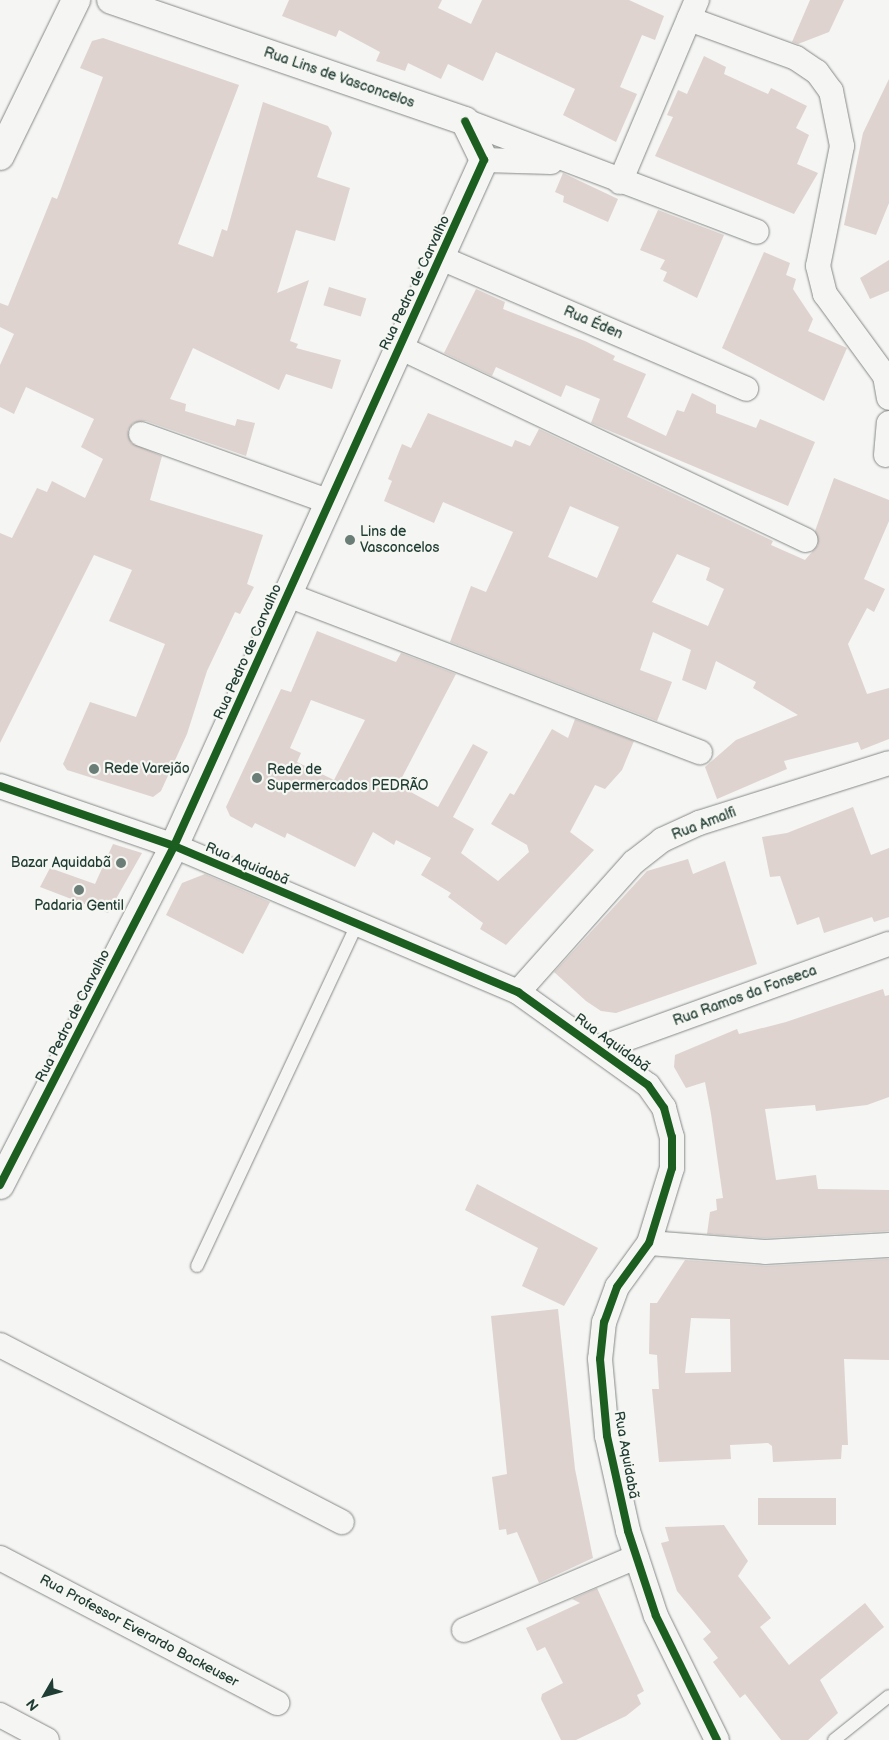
<!DOCTYPE html>
<meta charset="utf-8">
<style>
body{margin:0}
#map{position:relative;width:889px;height:1740px;overflow:hidden;background:#f5f5f3;font-family:"Balsamiq Sans",sans-serif}
div>[style]{position:absolute}
.building>*{inset:0;background:#ded3cf;transform-origin:0 0}
.roads{filter:drop-shadow(0 0 1px #858a88) drop-shadow(0 0 1px #858a88)}
.lane>*{height:12px;margin:-6px;padding:0 6px;transform-origin:6px;border-radius:6px;background:#f5f5f3}
.street>*{height:24px;margin:-12px;padding:0 12px;transform-origin:12px;border-radius:12px;background:#f5f5f3}
.secondary>*{height:28px;margin:-14px;padding:0 14px;transform-origin:14px;border-radius:14px;background:#f5f5f3}
.cycleway>*{height:8px;margin:-4px;padding:0 4px;transform-origin:4px;border-radius:4px;background:#1b5e20}
.dots>*{width:14px;height:14px;translate:-50% -50%;box-sizing:border-box;border:2px solid #f6f6f2;border-radius:50%}
span{translate:-50% -50%;white-space:nowrap;text-align:center;line-height:1.15;-webkit-text-stroke:4.5px #f6f6f2;paint-order:stroke}
.street-label{font-size:14px;color:#1f3d34}
.poi-label{font-size:14px;color:#1f3d34}
.left{translate:0 -50%;text-align:left}
.right{translate:-100% -50%;text-align:right}
.north{position:absolute;left:20px;top:1670px;width:50px;height:50px;-webkit-text-stroke:4px #f6f6f2;paint-order:stroke;rotate:232deg;font-size:14px;font-weight:700;line-height:20px;text-align:center;color:#1f3d34}
.north::after{content:'';display:block;margin:auto;width:18px;height:22px;background:#1f3d34;clip-path:polygon(50% 0,100% 100%,50% 72%,0 100%)}
</style>
<div id="map">
<div class="building">
<i style="clip-path:polygon(289px 0,442px 0,438px 8px,471px 24px,482px 0,629px 0,664px 16px,655px 40px,642px 35px,620px 87px,637px 94px,616px 142px,563px 115px,575px 89px,496px 52px,483px 81px,448px 64px,441px 79px,408px 63px,405px 71px,376px 61px,380px 52px,339px 30px,336px 37px,282px 16px)"></i>
<i style="clip-path:polygon(810px 0,844px 0,829px 32px,798px 44px,792px 42px)"></i>
<i style="clip-path:polygon(103px 38px,239px 85px,178px 244px,213px 257px,222px 229px,227px 231px,263px 102px,328px 126px,332px 133px,317px 177px,350px 188px,335px 241px,296px 230px,277px 293px,309px 280px,290px 341px,298px 344px,296px 348px,341px 360px,332px 389px,286px 374px,279px 390px,193px 348px,170px 399px,186px 404px,185px 411px,235px 426px,237px 419px,255px 423px,246px 456px,146px 421px,133px 423px,128px 430px,131px 443px,162px 456px,150px 500px,263px 535px,247px 584px,254px 587px,240px 614px,235px 612px,207px 671px,187px 734px,161px 791px,153px 797px,67px 770px,63px 764px,90px 702px,136px 717px,165px 644px,109px 621px,132px 570px,94px 555px,0 743px,0 533px,12px 538px,37px 488px,47px 492px,52px 481px,85px 498px,103px 459px,81px 447px,94px 419px,26px 387px,14px 414px,0 407px,0 365px,14px 334px,0 327px,0 303px,8px 306px,52px 197px,57px 199px,103px 77px,80px 68px,92px 41px)"></i>
<i style="clip-path:polygon(704px 56px,726px 67px,724px 74px,768px 94px,771px 88px,807px 106px,796px 128px,809px 135px,797px 164px,818px 173px,794px 214px,655px 156px,673px 117px,667px 115px,678px 90px,687px 94px)"></i>
<i style="clip-path:polygon(889px 79px,889px 203px,876px 235px,844px 225px,863px 133px)"></i>
<i style="clip-path:polygon(563px 173px,618px 199px,608px 222px,563px 202px,564px 196px,555px 192px)"></i>
<i style="clip-path:polygon(658px 210px,724px 235px,697px 298px,663px 281px,667px 272px,660px 269px,665px 260px,640px 250px)"></i>
<i style="clip-path:polygon(764px 252px,790px 263px,786px 275px,796px 279px,793px 289px,813px 319px,808px 331px,847px 348px,824px 401px,722px 348px)"></i>
<i style="clip-path:polygon(889px 260px,889px 291px,870px 299px,860px 278px)"></i>
<i style="left:329px;top:287px;width:39px;height:19px;rotate:17deg"></i>
<i style="clip-path:polygon(476px 289px,505px 302px,503px 309px,585px 341px,615px 356px,613px 360px,646px 374px,627px 417px,666px 436px,677px 410px,684px 412px,692px 393px,716px 405px,716px 413px,756px 428px,760px 419px,815px 442px,788px 506px,591px 423px,600px 399px,566px 385px,561px 397px,496px 367px,492px 376px,444px 353px)"></i>
<i style="clip-path:polygon(evenodd,428px 413px,512px 447px,515px 440px,530px 446px,539px 429px,773px 541px,771px 545px,805px 560px,818px 545px,815px 531px,834px 478px,889px 500px,889px 521px,864px 579px,885px 589px,874px 612px,867px 608px,848px 644px,867px 694px,889px 688px,889px 739px,861px 750px,858px 742px,784px 761px,787px 769px,717px 799px,705px 767px,736px 740px,798px 715px,753px 688px,756px 682px,716px 661px,706px 690px,682px 680px,691px 650px,653px 632px,640px 670px,672px 682px,657px 721px,450px 642px,471px 586px,486px 592px,513px 532px,443px 502px,434px 523px,384px 501px,392px 481px,388px 479px,402px 444px,411px 448px,428px 413px,570px 506px,619px 527px,597px 578px,548px 557px,570px 506px,428px 413px,677px 554px,710px 568px,706px 580px,724px 589px,708px 626px,652px 602px,677px 554px)"></i>
<i style="clip-path:polygon(evenodd,317px 631px,396px 662px,401px 653px,456px 674px,398px 785px,438px 807px,473px 744px,488px 752px,453px 817px,474px 829px,461px 853px,498px 881px,529px 852px,527px 845px,491px 824px,510px 793px,514px 795px,552px 729px,568px 738px,575px 719px,634px 741px,622px 770px,605px 789px,595px 785px,570px 832px,594px 850px,506px 945px,480px 929px,483px 923px,448px 897px,451px 893px,421px 875px,431px 858px,396px 840px,394px 845px,373px 832px,355px 867px,287px 833px,285px 838px,255px 823px,252px 828px,230px 816px,226px 807px,281px 689px,291px 692px,317px 631px,311px 700px,365px 720px,334px 780px,297px 762px,301px 753px,290px 748px,311px 700px)"></i>
<i style="clip-path:polygon(853px 807px,871px 855px,889px 848px,889px 917px,874px 922px,872px 917px,824px 933px,819px 917px,797px 925px,780px 876px,770px 877px,762px 837px,787px 833px)"></i>
<i style="clip-path:polygon(113px 844px,142px 853px,108px 913px,40px 887px,50px 868px,95px 884px)"></i>
<i style="clip-path:polygon(688px 859px,693px 874px,725px 861px,757px 964px,616px 1013px,601px 1011px,586px 1001px,554px 972px,647px 871px)"></i>
<i style="clip-path:polygon(205px 874px,270px 902px,243px 954px,166px 915px,182px 883px)"></i>
<i style="clip-path:polygon(883px 989px,885px 996px,889px 995px,889px 1097px,867px 1105px,816px 1111px,815px 1105px,765px 1109px,776px 1180px,816px 1175px,818px 1189px,889px 1190px,889px 1231px,765px 1238px,707px 1234px,710px 1212px,717px 1210px,716px 1199px,723px 1198px,711px 1114px,705px 1082px,686px 1088px,674px 1067px,675px 1055px,737px 1029px,739px 1034px,786px 1022px)"></i>
<i style="clip-path:polygon(477px 1184px,598px 1248px,564px 1306px,522px 1286px,538px 1248px,465px 1210px)"></i>
<i style="clip-path:polygon(evenodd,889px 1259px,889px 1360px,844px 1359px,848px 1445px,842px 1445px,841px 1459px,773px 1462px,772px 1446px,768px 1443px,730px 1445px,731px 1459px,659px 1462px,652px 1389px,659px 1389px,657px 1355px,649px 1354px,650px 1303px,657px 1303px,685px 1260px,766px 1266px,889px 1259px,691px 1318px,730px 1319px,731px 1372px,685px 1373px,691px 1318px)"></i>
<i style="clip-path:polygon(558px 1309px,575px 1469px,593px 1558px,539px 1583px,517px 1532px,507px 1535px,506px 1529px,499px 1530px,492px 1477px,507px 1474px,491px 1316px)"></i>
<i style="left:758px;top:1498px;width:78px;height:27px"></i>
<i style="clip-path:polygon(724px 1525px,748px 1561px,738px 1576px,771px 1618px,760px 1627px,789px 1665px,865px 1603px,884px 1627px,820px 1680px,838px 1713px,808px 1740px,781px 1740px,745px 1694px,740px 1698px,713px 1662px,718px 1658px,703px 1639px,711px 1632px,677px 1591px,661px 1543px,669px 1541px,665px 1527px)"></i>
<i style="clip-path:polygon(597px 1588px,644px 1691px,637px 1695px,641px 1704px,626px 1716px,576px 1740px,561px 1740px,541px 1699px,542px 1694px,563px 1683px,545px 1647px,537px 1651px,526px 1628px,580px 1603px,572px 1599px)"></i>
</div>
<div class="roads">
<div class="lane">
<i style="left:197px;top:1266px;width:378px;rotate:-64.9deg"></i>
<i style="left:834px;top:1740px;width:70px;rotate:-38.7deg"></i>
</div>
<div class="street">
<i style="left:689px;top:19px;width:114px;rotate:20deg"></i>
<i style="left:796px;top:58px;width:25px;rotate:34deg"></i>
<i style="left:817px;top:72px;width:24px;rotate:54deg"></i>
<i style="left:831px;top:91px;width:56px;rotate:78.7deg"></i>
<i style="left:842px;top:146px;width:122px;rotate:101.3deg"></i>
<i style="left:818px;top:266px;width:29px;rotate:76deg"></i>
<i style="left:825px;top:294px;width:102px;rotate:53.8deg"></i>
<i style="left:885px;top:376px;width:22px;rotate:80deg"></i>
<i style="left:465px;top:121px;width:312px;rotate:20.8deg"></i>
<i style="left:484px;top:160px;width:67px;rotate:1.7deg"></i>
<i style="left:620px;top:182px;width:198px;rotate:-67.1deg"></i>
<i style="left:441px;top:258px;width:332px;rotate:23.2deg"></i>
<i style="left:399px;top:347px;width:450px;rotate:25.4deg"></i>
<i style="left:141px;top:434px;width:201px;rotate:19.8deg"></i>
<i style="left:886px;top:455px;width:32px;rotate:-85deg"></i>
<i style="left:288px;top:595px;width:441px;rotate:20.9deg"></i>
<i style="left:0;top:786px;width:184px;rotate:19deg"></i>
<i style="left:174px;top:846px;width:374px;rotate:23deg"></i>
<i style="left:518px;top:992px;width:160px;rotate:35.6deg"></i>
<i style="left:648px;top:1085px;width:28px;rotate:55deg"></i>
<i style="left:664px;top:1108px;width:30px;rotate:75deg"></i>
<i style="left:672px;top:1137px;width:31px;rotate:90deg"></i>
<i style="left:672px;top:1168px;width:78px;rotate:107deg"></i>
<i style="left:649px;top:1243px;width:54px;rotate:126deg"></i>
<i style="left:617px;top:1287px;width:37px;rotate:110deg"></i>
<i style="left:604px;top:1322px;width:37px;rotate:96deg"></i>
<i style="left:600px;top:1359px;width:77px;rotate:84.8deg"></i>
<i style="left:607px;top:1436px;width:97px;rotate:77.5deg"></i>
<i style="left:628px;top:1531px;width:89px;rotate:71.8deg"></i>
<i style="left:656px;top:1616px;width:138px;rotate:63.8deg"></i>
<i style="left:518px;top:992px;width:174px;rotate:-48.3deg"></i>
<i style="left:634px;top:862px;width:36px;rotate:-38deg"></i>
<i style="left:662px;top:840px;width:41px;rotate:-24.7deg"></i>
<i style="left:699px;top:823px;width:199px;rotate:-17.5deg"></i>
<i style="left:601px;top:1048px;width:306px;rotate:-19.9deg"></i>
<i style="left:649px;top:1243px;width:116px;rotate:4.4deg"></i>
<i style="left:765px;top:1252px;width:124px;rotate:-3.2deg"></i>
<i style="left:0;top:1345px;width:385px;rotate:27.4deg"></i>
<i style="left:0;top:1558px;width:313px;rotate:27.6deg"></i>
<i style="left:464px;top:1630px;width:187px;rotate:-23deg"></i>
<i style="left:0;top:1715px;width:53px;rotate:28deg"></i>
</div>
<div class="secondary">
<i style="left:0;top:156px;width:174px;rotate:-64deg"></i>
<i style="left:0;top:1185px;width:381px;rotate:-62.8deg"></i>
<i style="left:174px;top:846px;width:753px;rotate:-65.68deg"></i>
<i style="left:484px;top:160px;width:43px;rotate:-116deg"></i>
<i style="left:465px;top:121px;width:374px;rotate:-161.1deg"></i>
</div>
</div>
<div class="cycleway">
<i style="left:0;top:786px;width:184px;rotate:19deg"></i>
<i style="left:174px;top:846px;width:374px;rotate:23deg"></i>
<i style="left:518px;top:992px;width:160px;rotate:35.6deg"></i>
<i style="left:648px;top:1085px;width:28px;rotate:55deg"></i>
<i style="left:664px;top:1108px;width:30px;rotate:75deg"></i>
<i style="left:672px;top:1137px;width:31px;rotate:90deg"></i>
<i style="left:672px;top:1168px;width:78px;rotate:107deg"></i>
<i style="left:649px;top:1243px;width:54px;rotate:126deg"></i>
<i style="left:617px;top:1287px;width:37px;rotate:110deg"></i>
<i style="left:604px;top:1322px;width:37px;rotate:96deg"></i>
<i style="left:600px;top:1359px;width:77px;rotate:84.8deg"></i>
<i style="left:607px;top:1436px;width:97px;rotate:77.5deg"></i>
<i style="left:628px;top:1531px;width:89px;rotate:71.8deg"></i>
<i style="left:656px;top:1616px;width:138px;rotate:63.8deg"></i>
<i style="left:0;top:1185px;width:381px;rotate:-62.8deg"></i>
<i style="left:174px;top:846px;width:753px;rotate:-65.68deg"></i>
<i style="left:484px;top:160px;width:43px;rotate:-116deg"></i>
</div>
<div class="dots">
<i style="left:350px;top:540px;background:#6a7d77"></i>
<i style="left:94px;top:769px;background:#6a7d77"></i>
<i style="left:257px;top:778px;background:#6a7d77"></i>
<i style="left:121px;top:863px;background:#6a7d77"></i>
<i style="left:79px;top:890px;background:#6a7d77"></i>
</div>
<div class="street-label">
<span style="left:339px;top:78px;rotate:19deg">Rua Lins de Vasconcelos</span>
<span style="left:415px;top:283px;rotate:-65deg">Rua Pedro de Carvalho</span>
<span style="left:593px;top:323px;rotate:23deg">Rua Éden</span>
<span style="left:248px;top:652px;rotate:-66deg">Rua Pedro de Carvalho</span>
<span style="left:704px;top:824px;rotate:-21deg">Rua Amalfi</span>
<span style="left:247px;top:864px;rotate:23deg">Rua Aquidabã</span>
<span style="left:745px;top:996px;rotate:-20deg">Rua Ramos da Fonseca</span>
<span style="left:73px;top:1016px;rotate:-63deg">Rua Pedro de Carvalho</span>
<span style="left:612px;top:1043px;rotate:36deg">Rua Aquidabã</span>
<span style="left:626px;top:1455px;rotate:80deg">Rua Aquidabã</span>
<span style="left:139px;top:1631px;rotate:28deg">Rua Professor Everardo Backeuser</span>
</div>
<div class="poi-label">
<span class="left" style="left:360px;top:540px">Lins de<br>Vasconcelos</span>
<span class="left" style="left:104px;top:769px">Rede Varejão</span>
<span class="left" style="left:267px;top:778px">Rede de<br>Supermercados PEDRÃO</span>
<span class="right" style="left:111px;top:863px">Bazar Aquidabã</span>
<span style="left:79px;top:906px">Padaria Gentil</span>
</div>
<div class="north">N</div>
</div>
